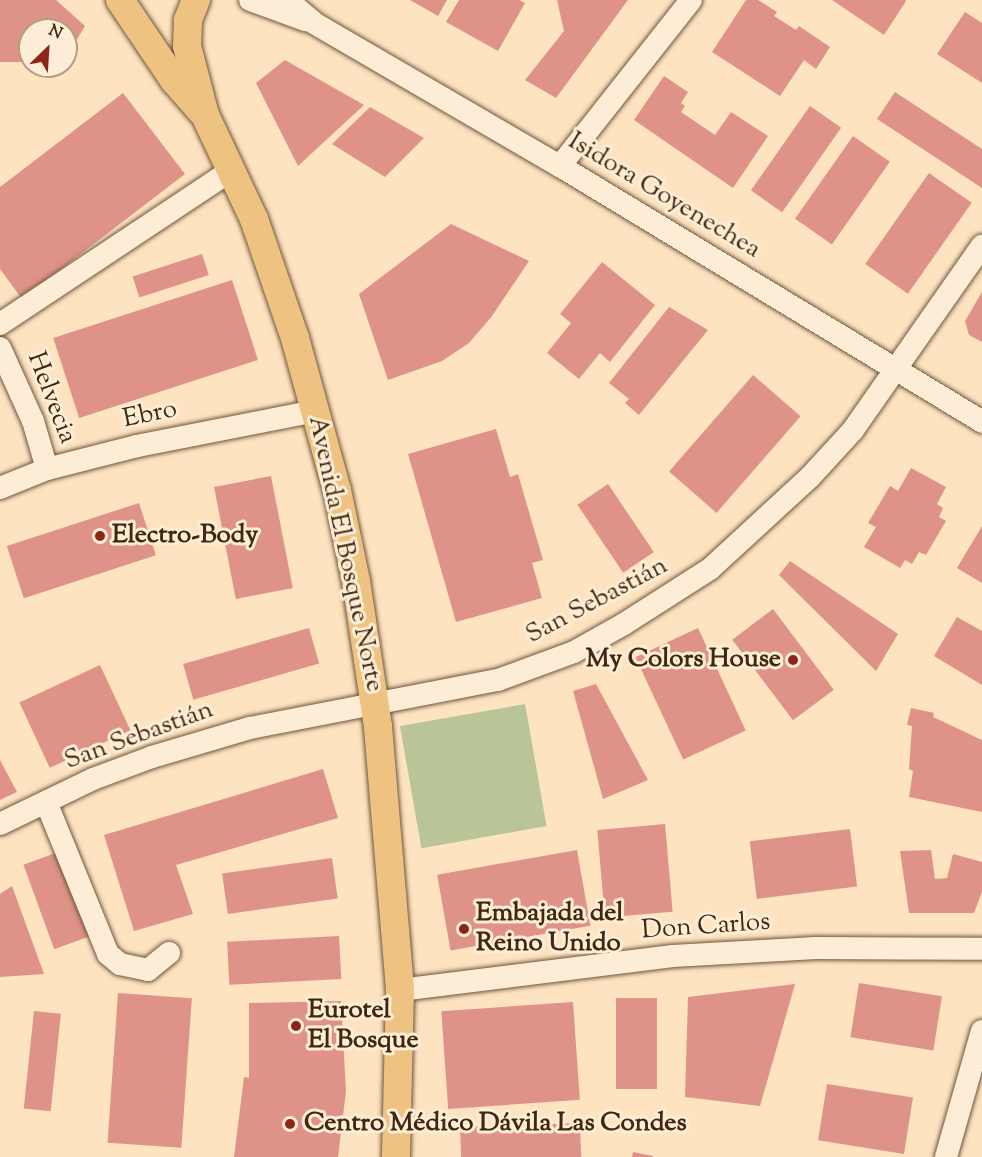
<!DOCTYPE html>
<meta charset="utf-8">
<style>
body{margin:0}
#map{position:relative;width:982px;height:1157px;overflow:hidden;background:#fde3c0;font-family:"Sorts Mill Goudy",serif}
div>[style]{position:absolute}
.green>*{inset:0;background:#b9c597;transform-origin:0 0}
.building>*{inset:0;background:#df9388;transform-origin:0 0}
.roads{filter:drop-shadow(0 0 2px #6e563c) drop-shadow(0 0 2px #6e563c)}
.minor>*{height:22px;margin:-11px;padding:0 11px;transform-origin:11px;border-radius:11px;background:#feedd6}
.major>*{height:28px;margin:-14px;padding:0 14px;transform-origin:14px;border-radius:14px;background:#eec280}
.dots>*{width:16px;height:16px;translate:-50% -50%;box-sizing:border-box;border:3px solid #feedd6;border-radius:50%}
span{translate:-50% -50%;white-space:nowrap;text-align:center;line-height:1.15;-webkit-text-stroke:6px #feedd6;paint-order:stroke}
.street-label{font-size:26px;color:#3f2710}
.poi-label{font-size:26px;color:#3f2710;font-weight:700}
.left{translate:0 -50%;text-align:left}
.right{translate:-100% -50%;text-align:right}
.north{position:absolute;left:18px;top:18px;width:60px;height:60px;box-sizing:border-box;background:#feedd6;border:2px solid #b29e87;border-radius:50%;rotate:25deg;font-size:16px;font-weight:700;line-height:24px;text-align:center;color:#3f2710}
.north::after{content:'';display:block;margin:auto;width:21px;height:27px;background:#8f2418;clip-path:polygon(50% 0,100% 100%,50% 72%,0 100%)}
</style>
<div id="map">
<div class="green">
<i style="left:525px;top:704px;width:124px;height:127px;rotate:80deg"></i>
</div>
<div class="building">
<i style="clip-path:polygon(0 0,56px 0,85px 26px,66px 58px,66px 30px,30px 30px,30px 62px,0 62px)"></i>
<i style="clip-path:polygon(410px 0,447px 0,438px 16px)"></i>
<i style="clip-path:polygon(459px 0,519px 0,525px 3px,498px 51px,446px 22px)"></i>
<i style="clip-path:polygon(557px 0,628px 0,556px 98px,525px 80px,564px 31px)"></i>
<i style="clip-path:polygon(746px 0,758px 0,777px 12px,774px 16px,796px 30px,799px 26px,830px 47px,816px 69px,804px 60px,780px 96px,712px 52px)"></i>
<i style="clip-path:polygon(832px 0,905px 0,906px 1px,884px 35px)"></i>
<i style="clip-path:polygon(965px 12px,982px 23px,982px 83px,937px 54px)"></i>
<i style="clip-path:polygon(285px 60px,364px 105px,298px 166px,256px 83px)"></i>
<i style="clip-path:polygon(664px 76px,688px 92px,681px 103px,685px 106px,681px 112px,715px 135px,731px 112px,768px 136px,733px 188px,634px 120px)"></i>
<i style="clip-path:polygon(895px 92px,982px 149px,982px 188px,877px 119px)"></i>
<i style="clip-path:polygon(123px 93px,185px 174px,22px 299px,0 269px,0 187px)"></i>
<i style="left:810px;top:106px;width:38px;height:103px;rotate:35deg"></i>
<i style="clip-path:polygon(370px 107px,424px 138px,385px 177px,332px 144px)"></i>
<i style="left:853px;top:136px;width:45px;height:101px;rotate:35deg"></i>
<i style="left:929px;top:173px;width:52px;height:111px;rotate:35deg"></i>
<i style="clip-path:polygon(451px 224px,529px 261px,492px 316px,469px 343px,442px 361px,388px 380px,359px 294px)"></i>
<i style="left:202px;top:254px;width:22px;height:73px;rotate:72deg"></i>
<i style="clip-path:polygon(602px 262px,655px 305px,610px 362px,600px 353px,579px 379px,547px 353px,571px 323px,560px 314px)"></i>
<i style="left:232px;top:280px;width:84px;height:188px;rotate:72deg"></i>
<i style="clip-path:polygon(982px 292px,982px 342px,969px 335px,965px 321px)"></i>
<i style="clip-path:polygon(669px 307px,708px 330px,639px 415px,625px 403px,629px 399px,609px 383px)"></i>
<i style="left:753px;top:375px;width:63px;height:128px;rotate:41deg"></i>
<i style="clip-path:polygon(496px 429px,510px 477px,518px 474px,543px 560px,532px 563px,542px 598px,456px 622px,408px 454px)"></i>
<i style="clip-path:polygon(911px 468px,946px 487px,937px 504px,943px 508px,939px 517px,946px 521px,926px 555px,919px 552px,912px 564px,905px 560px,900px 568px,864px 547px,876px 527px,868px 523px,890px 486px,898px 491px)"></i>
<i style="left:271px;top:476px;width:114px;height:58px;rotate:79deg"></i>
<i style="left:608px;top:484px;width:82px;height:37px;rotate:56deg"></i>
<i style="left:139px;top:503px;width:55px;height:139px;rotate:72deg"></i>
<i style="clip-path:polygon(982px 526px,982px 583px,957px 568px)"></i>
<i style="clip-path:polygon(790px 561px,898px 634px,876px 671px,779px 575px)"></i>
<i style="left:773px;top:609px;width:101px;height:51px;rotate:53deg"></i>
<i style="clip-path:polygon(957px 617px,982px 631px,982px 685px,934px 656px)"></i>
<i style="left:309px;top:628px;width:37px;height:131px;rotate:74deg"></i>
<i style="left:698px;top:628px;width:113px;height:69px;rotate:65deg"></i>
<i style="left:100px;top:665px;width:72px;height:89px;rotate:65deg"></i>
<i style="clip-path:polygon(596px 684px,648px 780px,603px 799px,573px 691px)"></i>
<i style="clip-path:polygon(911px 708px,934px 713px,933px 717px,982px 740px,982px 812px,909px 797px,913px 771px,909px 769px,912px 726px,907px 725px)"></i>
<i style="clip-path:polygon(0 760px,17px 792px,0 800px)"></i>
<i style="clip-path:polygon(323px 769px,338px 818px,176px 865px,193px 914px,134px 931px,104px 835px)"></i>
<i style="left:665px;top:824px;width:88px;height:68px;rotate:85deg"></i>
<i style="left:850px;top:829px;width:58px;height:101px;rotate:83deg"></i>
<i style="left:577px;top:850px;width:77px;height:142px;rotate:80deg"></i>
<i style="clip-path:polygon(931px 850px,935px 879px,947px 878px,953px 854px,982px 862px,982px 892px,974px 913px,909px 913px,900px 851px)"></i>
<i style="left:61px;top:851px;width:90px;height:40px;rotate:70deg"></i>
<i style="left:332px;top:858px;width:41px;height:111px;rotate:82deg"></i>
<i style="clip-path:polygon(12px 886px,44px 974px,0 977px,0 894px)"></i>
<i style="left:339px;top:936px;width:43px;height:112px;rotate:87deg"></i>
<i style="left:859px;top:983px;width:84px;height:55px;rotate:9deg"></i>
<i style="clip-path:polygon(795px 984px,760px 1106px,685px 1097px,688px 997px)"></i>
<i style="left:118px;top:993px;width:74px;height:150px;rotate:4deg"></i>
<i style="left:616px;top:998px;width:41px;height:91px"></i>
<i style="clip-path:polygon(341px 1001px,346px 1091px,338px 1157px,234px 1157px,244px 1077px,249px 1078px,249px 1003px)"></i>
<i style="left:573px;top:1002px;width:98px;height:132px;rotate:86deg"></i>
<i style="left:34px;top:1011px;width:27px;height:98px;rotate:6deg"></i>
<i style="left:827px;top:1084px;width:87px;height:57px;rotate:9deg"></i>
<i style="left:580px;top:1123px;width:34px;height:120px;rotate:88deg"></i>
<i style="clip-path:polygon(633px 1152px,653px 1156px,653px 1157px,632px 1157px)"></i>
</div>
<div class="roads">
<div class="minor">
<i style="left:250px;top:0;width:59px;rotate:20deg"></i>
<i style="left:287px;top:0;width:35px;rotate:40deg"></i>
<i style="left:314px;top:23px;width:285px;rotate:30.2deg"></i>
<i style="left:560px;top:166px;width:494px;rotate:31.2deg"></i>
<i style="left:560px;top:166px;width:211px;rotate:-51.7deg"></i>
<i style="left:0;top:324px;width:280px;rotate:-33.6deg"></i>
<i style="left:0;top:348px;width:80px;rotate:65.7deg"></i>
<i style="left:33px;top:421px;width:50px;rotate:73.7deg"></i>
<i style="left:0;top:488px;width:51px;rotate:-22deg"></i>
<i style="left:47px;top:469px;width:93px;rotate:-14.3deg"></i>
<i style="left:137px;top:446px;width:182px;rotate:-11.1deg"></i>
<i style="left:46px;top:802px;width:164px;rotate:67.8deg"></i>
<i style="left:108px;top:954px;width:16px;rotate:40deg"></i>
<i style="left:120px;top:964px;width:29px;rotate:12deg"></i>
<i style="left:148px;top:970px;width:27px;rotate:-39deg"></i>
<i style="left:0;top:824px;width:103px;rotate:-25.8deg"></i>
<i style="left:93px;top:779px;width:63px;rotate:-20.4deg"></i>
<i style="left:152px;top:757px;width:102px;rotate:-16.5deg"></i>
<i style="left:250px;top:728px;width:253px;rotate:-11deg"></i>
<i style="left:498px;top:680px;width:81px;rotate:-20.2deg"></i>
<i style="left:574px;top:652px;width:57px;rotate:-29.2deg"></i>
<i style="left:624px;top:624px;width:102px;rotate:-32.6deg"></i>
<i style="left:710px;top:569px;width:136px;rotate:-42.6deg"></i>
<i style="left:810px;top:477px;width:64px;rotate:-47.5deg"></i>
<i style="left:853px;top:430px;width:225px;rotate:-55deg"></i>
<i style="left:400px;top:990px;width:275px;rotate:-7.1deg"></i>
<i style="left:673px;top:956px;width:143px;rotate:-3.2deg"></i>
<i style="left:816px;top:948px;width:166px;rotate:0.3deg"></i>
<i style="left:946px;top:1157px;width:131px;rotate:-74.1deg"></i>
</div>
<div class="major">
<i style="left:120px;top:0;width:97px;rotate:56deg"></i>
<i style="left:174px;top:80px;width:41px;rotate:48.9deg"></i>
<i style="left:196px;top:0;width:22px;rotate:112deg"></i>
<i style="left:188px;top:20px;width:26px;rotate:92deg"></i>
<i style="left:187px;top:46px;width:71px;rotate:75.4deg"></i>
<i style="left:205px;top:115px;width:115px;rotate:64.8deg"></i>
<i style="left:254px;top:219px;width:126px;rotate:71deg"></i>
<i style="left:295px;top:338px;width:158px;rotate:74.6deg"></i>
<i style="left:337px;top:490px;width:93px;rotate:78.2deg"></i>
<i style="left:356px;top:581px;width:148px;rotate:81.4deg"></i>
<i style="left:378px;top:727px;width:264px;rotate:85.2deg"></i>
<i style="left:400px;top:990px;width:167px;rotate:91.4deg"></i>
</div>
</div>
<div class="dots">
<i style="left:100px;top:536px;background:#8f2418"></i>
<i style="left:793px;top:660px;background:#8f2418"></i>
<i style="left:464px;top:929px;background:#8f2418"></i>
<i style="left:296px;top:1026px;background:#8f2418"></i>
<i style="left:290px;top:1124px;background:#8f2418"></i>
</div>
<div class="street-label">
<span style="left:664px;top:196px;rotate:31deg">Isidora Goyenechea</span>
<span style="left:51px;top:398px;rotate:69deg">Helvecia</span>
<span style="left:150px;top:415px;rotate:-12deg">Ebro</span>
<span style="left:345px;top:554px;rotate:78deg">Avenida El Bosque Norte</span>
<span style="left:597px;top:601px;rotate:-28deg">San Sebastián</span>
<span style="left:139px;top:736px;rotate:-20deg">San Sebastián</span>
<span style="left:706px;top:927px;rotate:-4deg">Don Carlos</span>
</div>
<div class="poi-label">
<span class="left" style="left:112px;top:536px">Electro-Body</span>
<span class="right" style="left:781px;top:660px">My Colors House</span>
<span class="left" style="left:476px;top:929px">Embajada del<br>Reino Unido</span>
<span class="left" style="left:308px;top:1026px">Eurotel<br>El Bosque</span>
<span class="left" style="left:304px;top:1124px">Centro Médico Dávila Las Condes</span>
</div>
<div class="north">N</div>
</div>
